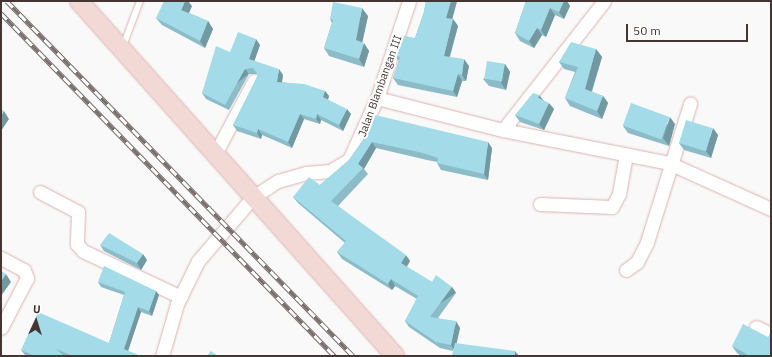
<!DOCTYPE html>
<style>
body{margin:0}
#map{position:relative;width:772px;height:357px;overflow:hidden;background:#f9f9f9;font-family:"IBM Plex Sans",sans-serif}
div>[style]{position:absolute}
.roads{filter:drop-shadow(0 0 1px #dbb3ae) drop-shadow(0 0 1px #dbb3ae)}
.lane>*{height:6px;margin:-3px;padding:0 3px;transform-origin:3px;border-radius:3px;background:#fff}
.street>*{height:13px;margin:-6.5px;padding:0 6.5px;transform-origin:6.5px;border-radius:6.5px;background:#fff}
.secondary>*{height:18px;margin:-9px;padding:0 9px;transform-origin:9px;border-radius:9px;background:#f2d9d6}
.rail>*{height:4.5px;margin-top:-2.25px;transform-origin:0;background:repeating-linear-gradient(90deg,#fff 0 9px,#7a6f6e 0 18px);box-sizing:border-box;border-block:1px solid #7a6f6e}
.wall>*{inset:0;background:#8cbcc8}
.shaded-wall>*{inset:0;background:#7299a2;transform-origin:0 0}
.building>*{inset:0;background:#a3dbe8;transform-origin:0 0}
span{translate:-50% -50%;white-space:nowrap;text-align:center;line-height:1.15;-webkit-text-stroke:4px #fff;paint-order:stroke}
.street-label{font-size:11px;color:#453533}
.frame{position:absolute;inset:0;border:2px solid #453533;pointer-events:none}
.north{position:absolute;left:16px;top:301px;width:40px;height:40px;-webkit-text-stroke:3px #fff;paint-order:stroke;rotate:4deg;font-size:11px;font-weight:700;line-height:16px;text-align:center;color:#453533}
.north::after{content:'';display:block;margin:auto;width:14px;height:18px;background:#453533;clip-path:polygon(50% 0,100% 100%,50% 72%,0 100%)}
.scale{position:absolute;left:626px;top:24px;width:122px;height:18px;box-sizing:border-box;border:2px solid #453533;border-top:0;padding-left:5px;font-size:12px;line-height:14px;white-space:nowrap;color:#453533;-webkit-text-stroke:3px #fff;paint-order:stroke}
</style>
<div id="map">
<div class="roads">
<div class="lane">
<i style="left:123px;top:46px;width:48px;rotate:-69.3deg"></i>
</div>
<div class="street">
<i style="left:377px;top:98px;width:130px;rotate:14.3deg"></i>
<i style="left:503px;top:130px;width:169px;rotate:11.2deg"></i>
<i style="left:669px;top:163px;width:112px;rotate:24.3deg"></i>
<i style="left:503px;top:130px;width:164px;rotate:-51.9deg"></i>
<i style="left:215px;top:154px;width:83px;rotate:-61.9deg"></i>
<i style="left:40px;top:192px;width:43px;rotate:27.8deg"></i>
<i style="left:78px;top:212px;width:32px;rotate:92deg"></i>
<i style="left:77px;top:244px;width:9px;rotate:49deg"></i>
<i style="left:83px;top:251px;width:108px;rotate:25.1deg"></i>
<i style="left:540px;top:204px;width:72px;rotate:2.4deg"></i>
<i style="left:612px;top:207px;width:15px;rotate:-62deg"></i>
<i style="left:619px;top:194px;width:40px;rotate:-80deg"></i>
<i style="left:1px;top:258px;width:26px;rotate:28deg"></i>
<i style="left:24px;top:270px;width:9px;rotate:69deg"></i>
<i style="left:27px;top:278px;width:56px;rotate:117.5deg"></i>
<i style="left:626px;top:270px;width:14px;rotate:-36deg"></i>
<i style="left:637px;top:262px;width:22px;rotate:-63deg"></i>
<i style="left:647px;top:242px;width:145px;rotate:-72.7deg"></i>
<i style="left:756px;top:327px;width:17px;rotate:25deg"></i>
<i style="left:162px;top:356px;width:54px;rotate:-73.9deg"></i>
<i style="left:177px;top:304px;width:48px;rotate:-64deg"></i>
<i style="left:198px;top:261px;width:84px;rotate:-49.3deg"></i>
<i style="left:253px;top:197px;width:30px;rotate:-33deg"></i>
<i style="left:278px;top:181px;width:29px;rotate:-16deg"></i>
<i style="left:306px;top:173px;width:24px;rotate:-5deg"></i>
<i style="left:330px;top:171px;width:22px;rotate:-30deg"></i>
<i style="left:349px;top:160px;width:68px;rotate:-65.7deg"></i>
<i style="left:377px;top:98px;width:102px;rotate:-71.7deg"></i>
</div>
<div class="secondary">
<i style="left:79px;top:1px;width:475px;rotate:48.3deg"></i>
</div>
</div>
<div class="rail">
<i style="left:7px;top:1px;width:496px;rotate:45.7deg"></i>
<i style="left:1px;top:13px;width:479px;rotate:45.8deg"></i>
</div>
<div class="wall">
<i style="clip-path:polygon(426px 1px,457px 1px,452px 19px,453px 19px,458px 26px,450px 57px,469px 66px,466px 81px,462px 81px,457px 97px,398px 85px,393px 78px,399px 61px,395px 56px,415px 38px,424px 12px)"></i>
<i style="clip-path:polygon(525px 1px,567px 1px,570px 6px,564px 19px,555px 15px,546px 37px,542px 35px,534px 48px,520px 41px,515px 33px,526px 1px)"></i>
<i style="clip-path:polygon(192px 6px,189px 13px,208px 21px,213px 29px,205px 48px,162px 25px,156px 18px)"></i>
<i style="clip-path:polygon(368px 16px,362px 43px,369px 51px,364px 67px,329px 56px,324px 48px,332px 23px,330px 19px)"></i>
<i style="clip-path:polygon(260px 45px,254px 61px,283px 75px,282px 82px,325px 91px,329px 96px,328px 100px,351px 114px,343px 131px,321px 120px,320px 124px,304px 119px,292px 148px,262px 135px,261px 139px,237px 131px,233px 125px,258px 75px,257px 74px,249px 74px,229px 110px,206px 99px,202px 93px,230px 52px)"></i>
<i style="clip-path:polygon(596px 49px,602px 57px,592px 92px,603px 96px,608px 103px,602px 119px,570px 106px,565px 98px,575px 72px,564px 69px,559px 62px)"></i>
<i style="clip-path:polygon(505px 64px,510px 72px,506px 90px,489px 86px,483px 79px)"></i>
<i style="clip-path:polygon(543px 100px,554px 109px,544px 130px,520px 122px,515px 115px)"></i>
<i style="clip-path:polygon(675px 124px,669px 146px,628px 133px,623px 126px)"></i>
<i style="clip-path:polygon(718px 135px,711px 158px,684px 150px,679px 143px)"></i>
<i style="clip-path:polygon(363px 140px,492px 148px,488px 180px,441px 170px,437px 163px,437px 162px,427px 160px,376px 148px,364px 169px,368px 174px,338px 206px,410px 261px,407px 267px,432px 282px,452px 287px,456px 293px,438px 318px,460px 328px,453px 351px,440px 348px,409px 327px,405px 321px,417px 299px,395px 286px,392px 290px,342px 259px,337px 252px,345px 243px,298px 203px,293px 197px,320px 185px,349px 160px)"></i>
<i style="clip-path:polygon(100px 245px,147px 260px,141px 270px,104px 251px)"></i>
<i style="clip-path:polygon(98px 282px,156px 291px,159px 295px,152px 316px,141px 312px,128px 351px,140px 356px,66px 356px,63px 355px,64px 356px,27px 356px,25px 355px,21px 350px,109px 343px,124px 295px,101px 287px)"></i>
<i style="clip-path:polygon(732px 346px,771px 356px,741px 356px,737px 353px)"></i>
</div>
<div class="shaded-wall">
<i style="clip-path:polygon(185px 1px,188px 1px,192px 6px,187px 17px,181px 10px)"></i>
<i style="clip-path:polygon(451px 1px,457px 1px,451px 24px,446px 18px)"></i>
<i style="clip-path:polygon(564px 1px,567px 1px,570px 6px,564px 19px,559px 12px)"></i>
<i style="clip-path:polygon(362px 8px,368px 16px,361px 48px,356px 40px)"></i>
<i style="clip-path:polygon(550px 8px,555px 15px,546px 37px,541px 30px)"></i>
<i style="clip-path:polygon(453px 19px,458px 26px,448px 62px,444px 56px)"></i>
<i style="clip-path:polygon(208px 21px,213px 29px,205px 48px,200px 41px)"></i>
<i style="clip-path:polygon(537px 28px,542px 35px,534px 48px,529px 41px)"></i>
<i style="clip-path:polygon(256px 39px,260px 45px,253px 65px,249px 59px)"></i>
<i style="clip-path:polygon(364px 43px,369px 51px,364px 67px,359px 59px)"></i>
<i style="clip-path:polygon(596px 49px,602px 57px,590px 96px,585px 89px)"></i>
<i style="clip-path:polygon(464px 59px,469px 66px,466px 81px,462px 75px)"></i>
<i style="clip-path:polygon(505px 64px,510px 72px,506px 90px,501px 83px)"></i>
<i style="left:245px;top:69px;width:6px;height:41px;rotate:51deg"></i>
<i style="clip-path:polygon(279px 69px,283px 75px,281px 88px,277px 82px)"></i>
<i style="clip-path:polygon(458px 74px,462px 81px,457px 97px,453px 91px)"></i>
<i style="clip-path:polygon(325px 91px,329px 96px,327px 103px,323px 97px)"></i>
<i style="clip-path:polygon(539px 95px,544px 101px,538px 98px)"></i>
<i style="clip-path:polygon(603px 96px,608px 103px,602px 119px,597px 111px)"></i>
<i style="clip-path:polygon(549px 103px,554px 109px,544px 130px,539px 124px)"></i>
<i style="clip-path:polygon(347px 109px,351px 114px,343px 131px,339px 125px)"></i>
<i style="clip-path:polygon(4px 111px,9px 119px,1px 131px,1px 116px)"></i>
<i style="clip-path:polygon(300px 114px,304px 119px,292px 148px,288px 142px)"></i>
<i style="clip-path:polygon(317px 114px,321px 120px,320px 124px,316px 119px)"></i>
<i style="clip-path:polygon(670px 117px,675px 124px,669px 146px,663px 138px)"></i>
<i style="clip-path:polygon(713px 128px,718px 135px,711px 158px,706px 151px)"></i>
<i style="clip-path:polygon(258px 129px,262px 135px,261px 139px,257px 133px)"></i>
<i style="clip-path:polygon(372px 142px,376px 148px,364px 169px,358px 164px)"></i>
<i style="clip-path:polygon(488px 142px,492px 148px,488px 180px,484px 174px)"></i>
<i style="clip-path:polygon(143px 254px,147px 260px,141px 270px,137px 263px)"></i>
<i style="clip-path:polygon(406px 255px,410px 261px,405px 269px,401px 263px)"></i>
<i style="clip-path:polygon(6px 274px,11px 282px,1px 296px,1px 281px)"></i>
<i style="clip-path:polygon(391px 279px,395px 286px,392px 290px,388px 284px)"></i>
<i style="left:452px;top:287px;width:7px;height:37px;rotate:56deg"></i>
<i style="clip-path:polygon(156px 291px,159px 295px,152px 316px,149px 311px)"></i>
<i style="clip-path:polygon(138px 307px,141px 312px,127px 354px,124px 349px)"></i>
<i style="clip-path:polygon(456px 321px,460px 328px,455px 351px,451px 345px)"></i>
<i style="clip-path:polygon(515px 351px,519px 356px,514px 356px)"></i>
</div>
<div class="building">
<i style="clip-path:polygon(164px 1px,185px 1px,181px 10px,208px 21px,200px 41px,156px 18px)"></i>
<i style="clip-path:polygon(426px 1px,451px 1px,446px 18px,453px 19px,444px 56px,464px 59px,462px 75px,458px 74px,453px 91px,393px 78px,400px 57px,395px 56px,400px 35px,415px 38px,424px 12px)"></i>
<i style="clip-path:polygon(526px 1px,564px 1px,559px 12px,550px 8px,541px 30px,537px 28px,529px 41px,515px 33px)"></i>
<i style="clip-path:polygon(333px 2px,362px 8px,356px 40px,364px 43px,359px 59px,324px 48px,333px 20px,330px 19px)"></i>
<i style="clip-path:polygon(238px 32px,256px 39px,249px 59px,279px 69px,277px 82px,304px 84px,325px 91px,323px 97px,347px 109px,339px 125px,317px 114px,316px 119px,300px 114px,288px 142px,258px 129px,257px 133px,233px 125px,258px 75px,253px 68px,245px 69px,225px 105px,202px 93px,216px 46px,230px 52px)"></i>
<i style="clip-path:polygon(571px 42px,596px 49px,585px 89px,603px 96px,597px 111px,565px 98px,578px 67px,559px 62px)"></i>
<i style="left:487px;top:61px;width:18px;height:18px;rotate:9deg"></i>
<i style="clip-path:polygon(533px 93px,539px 95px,538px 98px,549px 103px,539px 124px,515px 115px)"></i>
<i style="left:631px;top:103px;width:41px;height:24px;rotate:20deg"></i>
<i style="clip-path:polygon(1px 109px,4px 111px,1px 116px)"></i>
<i style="clip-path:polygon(371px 114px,488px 142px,484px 174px,437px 163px,438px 158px,423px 153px,372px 142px,358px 164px,363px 168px,331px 201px,406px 255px,401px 263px,432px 282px,436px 275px,452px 287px,430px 317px,456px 321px,451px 345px,436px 342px,405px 321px,418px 296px,391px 279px,388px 284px,337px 252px,346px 241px,293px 197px,309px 177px,320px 185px,349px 160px,363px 140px)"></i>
<i style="left:686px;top:120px;width:28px;height:24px;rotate:17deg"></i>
<i style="clip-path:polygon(109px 233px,143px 254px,137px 263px,100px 245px)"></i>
<i style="clip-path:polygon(104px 266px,156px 291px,149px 311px,138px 307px,124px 349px,140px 356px,73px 356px,56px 349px,64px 356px,35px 356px,21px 350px,38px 312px,109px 343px,125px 292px,98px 282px)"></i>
<i style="clip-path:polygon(1px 271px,6px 274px,1px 281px)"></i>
<i style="clip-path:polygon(743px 324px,768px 337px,771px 332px,771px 356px,750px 356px,732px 346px)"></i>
<i style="clip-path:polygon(455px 343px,515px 351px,514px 356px,452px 356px)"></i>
<i style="clip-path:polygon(211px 351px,218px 356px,207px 356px)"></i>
</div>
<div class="street-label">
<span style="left:380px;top:86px;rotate:-70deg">Jalan Blambangan III</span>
</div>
<div class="frame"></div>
<div class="north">U</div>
<div class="scale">50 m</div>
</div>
